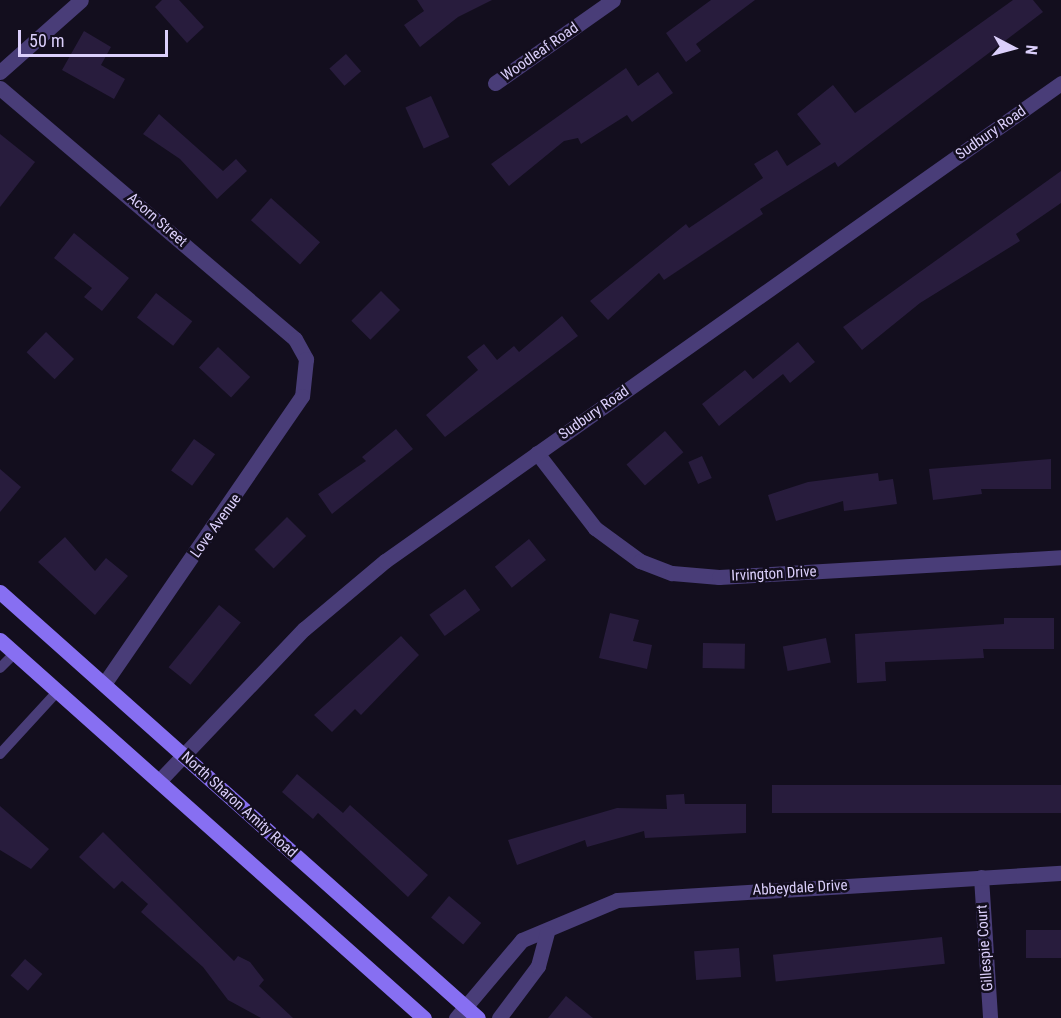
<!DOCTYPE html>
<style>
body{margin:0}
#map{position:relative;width:1061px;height:1018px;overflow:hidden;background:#130e1e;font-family:"Roboto Condensed",sans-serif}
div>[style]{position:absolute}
.building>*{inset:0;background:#281c3d;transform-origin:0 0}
.lane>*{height:10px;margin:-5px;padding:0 5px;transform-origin:5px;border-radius:5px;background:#493d78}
.street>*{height:15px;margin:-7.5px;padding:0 7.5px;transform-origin:7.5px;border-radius:7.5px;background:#493d78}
.secondary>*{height:15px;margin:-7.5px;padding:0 7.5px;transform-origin:7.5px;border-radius:7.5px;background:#876ff2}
span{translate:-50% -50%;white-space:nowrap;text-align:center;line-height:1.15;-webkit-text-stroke:5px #130e1e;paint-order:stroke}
.street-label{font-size:15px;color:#dbcffb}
.north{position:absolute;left:983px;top:18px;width:60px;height:60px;-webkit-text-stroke:4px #130e1e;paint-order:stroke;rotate:96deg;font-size:16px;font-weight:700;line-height:24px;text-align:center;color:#dbcffb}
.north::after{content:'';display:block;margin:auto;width:21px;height:27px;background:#dbcffb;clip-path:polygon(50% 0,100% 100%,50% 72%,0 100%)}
.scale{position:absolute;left:18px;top:30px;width:150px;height:27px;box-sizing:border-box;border:3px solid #dbcffb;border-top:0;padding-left:8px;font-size:18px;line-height:21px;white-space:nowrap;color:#dbcffb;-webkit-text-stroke:4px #130e1e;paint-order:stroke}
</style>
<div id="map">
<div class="building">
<i style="clip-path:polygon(162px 0,179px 0,204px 27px,187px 43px,155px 7px)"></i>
<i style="clip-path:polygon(417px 0,492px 0,458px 17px,420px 47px,404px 25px,424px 11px)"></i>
<i style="clip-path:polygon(711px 0,755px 0,696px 44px,701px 51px,686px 62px,666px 33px)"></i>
<i style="clip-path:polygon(1013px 0,1033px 0,1043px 12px,838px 167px,835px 162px,760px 209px,763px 214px,664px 280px,659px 273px,608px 320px,590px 301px,686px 224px,689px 228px,763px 178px,754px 164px,777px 150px,787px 166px,821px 144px,797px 114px,833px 85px,855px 113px)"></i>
<i style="clip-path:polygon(84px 31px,111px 47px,101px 65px,125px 79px,114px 99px,62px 70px)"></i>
<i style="left:346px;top:54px;width:23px;height:22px;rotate:49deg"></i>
<i style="clip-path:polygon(626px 68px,638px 86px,658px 72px,673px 93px,632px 122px,627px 115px,581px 144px,578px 138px,564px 141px,509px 186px,491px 164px)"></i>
<i style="left:431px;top:96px;width:45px;height:28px;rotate:66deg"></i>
<i style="clip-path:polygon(159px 114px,223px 171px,236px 159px,247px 171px,217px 199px,180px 159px,143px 134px)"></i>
<i style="clip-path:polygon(0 134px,35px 162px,0 207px)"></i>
<i style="clip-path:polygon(1061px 171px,1061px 203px,1016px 234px,1020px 241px,920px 303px,862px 350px,843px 327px)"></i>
<i style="left:271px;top:198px;width:66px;height:30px;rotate:42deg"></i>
<i style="clip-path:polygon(74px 233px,129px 278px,102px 311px,84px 297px,92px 288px,54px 258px)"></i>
<i style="left:381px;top:291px;width:27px;height:42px;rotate:45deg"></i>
<i style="left:156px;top:293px;width:46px;height:31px;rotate:38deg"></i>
<i style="clip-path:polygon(562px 316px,578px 336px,445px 437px,426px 415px,478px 370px,467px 357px,484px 344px,497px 360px,514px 346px,519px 352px)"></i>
<i style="left:46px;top:332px;width:39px;height:28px;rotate:44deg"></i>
<i style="clip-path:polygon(798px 342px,815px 362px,790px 383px,783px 374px,719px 426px,702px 404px,745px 370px,753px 379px)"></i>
<i style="left:218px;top:347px;width:44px;height:28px;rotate:43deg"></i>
<i style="clip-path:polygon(396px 429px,413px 449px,332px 514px,318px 494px,366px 461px,362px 457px)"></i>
<i style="left:665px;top:431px;width:28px;height:51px;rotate:49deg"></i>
<i style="left:194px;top:439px;width:26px;height:39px;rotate:36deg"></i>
<i style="left:702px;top:456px;width:24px;height:15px;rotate:66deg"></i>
<i style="clip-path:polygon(1051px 459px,1051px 489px,981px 489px,982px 494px,933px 500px,929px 469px)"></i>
<i style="clip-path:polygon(0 469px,21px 487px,0 512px)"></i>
<i style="clip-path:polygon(878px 473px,879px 481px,893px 479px,897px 504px,844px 511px,843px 501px,776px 521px,768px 495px,808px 482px)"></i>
<i style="left:287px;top:517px;width:27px;height:46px;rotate:45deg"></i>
<i style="clip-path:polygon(65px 537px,95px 571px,106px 558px,128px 576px,95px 615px,38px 562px)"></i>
<i style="left:529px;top:539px;width:27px;height:44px;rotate:51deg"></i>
<i style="left:465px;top:589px;width:26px;height:44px;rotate:54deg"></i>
<i style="left:219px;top:605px;width:28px;height:80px;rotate:39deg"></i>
<i style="clip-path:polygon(610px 613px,639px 620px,633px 641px,652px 645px,647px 669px,599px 658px)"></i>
<i style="clip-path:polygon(1004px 618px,1054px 618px,1054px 649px,983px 649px,984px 658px,885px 662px,886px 681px,857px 683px,855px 634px,1004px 624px)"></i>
<i style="clip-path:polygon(401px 636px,419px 655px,361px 715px,355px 709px,332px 732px,314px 715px)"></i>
<i style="left:826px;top:638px;width:25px;height:44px;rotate:79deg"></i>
<i style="left:703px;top:643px;width:42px;height:25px;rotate:1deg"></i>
<i style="clip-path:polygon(297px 774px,343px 813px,350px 805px,428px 875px,408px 897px,318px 813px,313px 819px,282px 792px)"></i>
<i style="left:1061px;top:785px;width:28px;height:289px;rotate:90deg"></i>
<i style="clip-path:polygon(684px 794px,685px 804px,746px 804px,746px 833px,645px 838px,644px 831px,587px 847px,585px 840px,517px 865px,508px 840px,617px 808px,667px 809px,666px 795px)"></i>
<i style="clip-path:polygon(0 806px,49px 849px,31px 869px,0 850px)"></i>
<i style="clip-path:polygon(103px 832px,234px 961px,238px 956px,250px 962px,264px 980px,259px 986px,293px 1018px,261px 1018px,228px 1000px,203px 967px,141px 912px,148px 904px,122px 881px,114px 889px,79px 857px)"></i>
<i style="left:449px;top:896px;width:42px;height:28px;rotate:40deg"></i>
<i style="left:1061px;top:930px;width:28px;height:35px;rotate:90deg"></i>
<i style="left:942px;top:937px;width:27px;height:170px;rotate:84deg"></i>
<i style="left:739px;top:948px;width:29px;height:45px;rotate:86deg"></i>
<i style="left:25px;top:959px;width:23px;height:22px;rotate:41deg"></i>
<i style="clip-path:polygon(566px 996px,593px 1018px,548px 1018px)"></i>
</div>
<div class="lane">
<i style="left:0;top:668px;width:21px;rotate:-45deg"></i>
<i style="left:0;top:754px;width:86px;rotate:-47.4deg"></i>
</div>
<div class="street">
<i style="left:0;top:72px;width:108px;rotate:-41.6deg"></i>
<i style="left:495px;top:83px;width:144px;rotate:-35.1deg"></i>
<i style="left:0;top:88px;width:387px;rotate:40.4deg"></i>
<i style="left:295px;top:339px;width:23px;rotate:61deg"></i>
<i style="left:306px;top:359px;width:37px;rotate:96deg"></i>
<i style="left:302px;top:396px;width:349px;rotate:124.5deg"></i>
<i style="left:537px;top:453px;width:95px;rotate:52.3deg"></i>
<i style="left:595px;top:528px;width:56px;rotate:36.3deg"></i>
<i style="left:640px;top:561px;width:34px;rotate:21deg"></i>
<i style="left:672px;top:573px;width:47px;rotate:4.9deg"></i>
<i style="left:719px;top:577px;width:343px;rotate:-3.3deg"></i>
<i style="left:159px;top:781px;width:210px;rotate:-46.4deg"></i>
<i style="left:304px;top:629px;width:106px;rotate:-40deg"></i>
<i style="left:385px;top:561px;width:828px;rotate:-35.26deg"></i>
<i style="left:981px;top:877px;width:141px;rotate:86.3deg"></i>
<i style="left:456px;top:1018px;width:102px;rotate:-49.8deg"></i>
<i style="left:522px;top:940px;width:103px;rotate:-22.8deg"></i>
<i style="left:617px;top:900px;width:445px;rotate:-3.5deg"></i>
<i style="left:499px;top:1018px;width:65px;rotate:-53.1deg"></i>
<i style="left:538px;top:966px;width:34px;rotate:-75deg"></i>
</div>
<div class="secondary">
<i style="left:0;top:592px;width:640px;rotate:41.71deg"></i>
<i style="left:0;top:640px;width:568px;rotate:41.72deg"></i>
</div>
<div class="street-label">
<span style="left:540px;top:52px;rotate:-35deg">Woodleaf Road</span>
<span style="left:991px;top:133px;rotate:-35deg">Sudbury Road</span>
<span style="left:157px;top:220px;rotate:41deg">Acorn Street</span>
<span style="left:594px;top:413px;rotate:-35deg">Sudbury Road</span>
<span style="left:216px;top:526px;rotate:-54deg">Love Avenue</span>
<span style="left:774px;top:574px;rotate:-3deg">Irvington Drive</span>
<span style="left:239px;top:805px;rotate:42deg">North Sharon Amity Road</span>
<span style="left:800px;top:888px;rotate:-3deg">Abbeydale Drive</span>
<span style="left:985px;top:948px;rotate:-94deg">Gillespie Court</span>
</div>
<div class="north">N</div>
<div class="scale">50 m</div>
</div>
